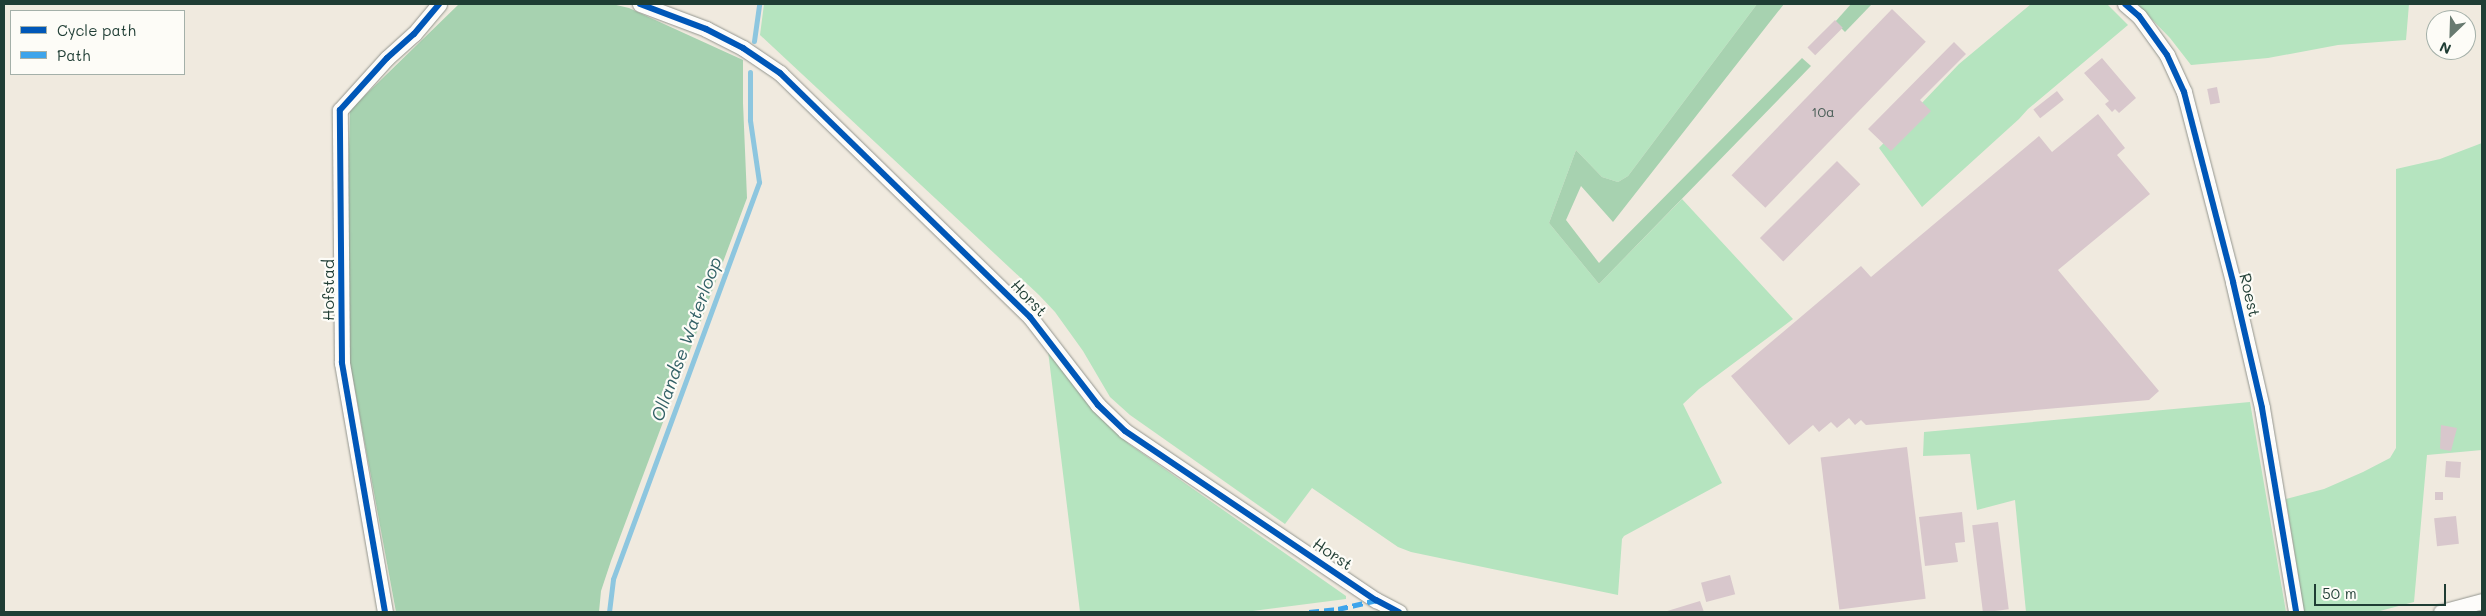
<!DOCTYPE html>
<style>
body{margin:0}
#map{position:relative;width:2486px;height:616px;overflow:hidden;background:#f0eadf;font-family:Mali,sans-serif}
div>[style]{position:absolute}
.green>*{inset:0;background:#b5e4bf}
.forest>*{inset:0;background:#a7d2b0}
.stream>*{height:5px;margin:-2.5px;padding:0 2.5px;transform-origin:2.5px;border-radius:2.5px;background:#8dc6df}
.building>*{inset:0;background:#d8c7cc;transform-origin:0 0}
.roads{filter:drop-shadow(0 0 1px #93958e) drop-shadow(0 0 1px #93958e)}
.minor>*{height:15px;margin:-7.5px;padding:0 7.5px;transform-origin:7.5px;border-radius:7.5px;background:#fdfcfa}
.quiet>*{height:5px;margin-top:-2.5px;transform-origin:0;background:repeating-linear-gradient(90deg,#3da4eb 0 10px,transparent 0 15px)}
.cycleway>*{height:6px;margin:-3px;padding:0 3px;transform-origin:3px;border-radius:3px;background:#0057b8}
span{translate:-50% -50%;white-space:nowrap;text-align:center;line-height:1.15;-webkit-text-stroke:4.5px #fdfcf7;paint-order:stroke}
.number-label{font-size:14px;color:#4d605a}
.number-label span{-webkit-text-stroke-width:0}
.street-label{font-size:16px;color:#1f3d34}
.water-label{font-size:18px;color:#336167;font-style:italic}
.frame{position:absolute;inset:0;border:5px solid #1f3d34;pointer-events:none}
.legend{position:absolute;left:10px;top:10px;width:175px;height:65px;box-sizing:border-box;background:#fdfcf7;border:1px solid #a4b0a9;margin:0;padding:6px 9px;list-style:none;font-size:15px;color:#1f3d34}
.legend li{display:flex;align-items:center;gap:10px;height:25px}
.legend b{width:25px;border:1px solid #a4b0a9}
.north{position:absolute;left:2426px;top:10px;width:50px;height:50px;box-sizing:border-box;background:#fdfcf7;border:1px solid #a4b0a9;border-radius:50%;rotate:204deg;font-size:14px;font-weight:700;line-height:20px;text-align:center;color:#1f3d34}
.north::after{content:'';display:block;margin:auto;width:18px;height:22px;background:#687a70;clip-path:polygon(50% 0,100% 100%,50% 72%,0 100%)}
.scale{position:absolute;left:2314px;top:584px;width:132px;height:22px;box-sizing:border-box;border:2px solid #1f3d34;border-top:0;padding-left:6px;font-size:15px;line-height:18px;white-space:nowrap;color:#1f3d34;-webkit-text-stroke:4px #fdfcf7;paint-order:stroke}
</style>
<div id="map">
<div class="green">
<i style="clip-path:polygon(764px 4px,1757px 4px,1628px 176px,1618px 182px,1602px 177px,1576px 150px,1549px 223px,1599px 284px,1682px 199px,1793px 319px,1699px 389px,1683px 404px,1722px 483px,1624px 536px,1622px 539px,1618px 595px,1411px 552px,1398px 547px,1312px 488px,1285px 524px,1130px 415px,1110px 397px,1083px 351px,1055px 312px,1039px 295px,760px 35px)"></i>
<i style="clip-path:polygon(2031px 4px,2107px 4px,2128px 25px,2028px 109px,2019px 119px,1922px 207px,1879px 148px,1959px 64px)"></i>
<i style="clip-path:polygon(2137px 4px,2409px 4px,2406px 40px,2338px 45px,2268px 58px,2191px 65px,2170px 38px)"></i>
<i style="clip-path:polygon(2482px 143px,2482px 450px,2427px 455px,2414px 602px,2376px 612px,2304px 612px,2286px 499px,2324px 489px,2363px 472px,2390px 458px,2396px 448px,2396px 169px,2440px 159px)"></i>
<i style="clip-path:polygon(1048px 351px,1096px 414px,1129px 444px,1346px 596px,1346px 599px,1245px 612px,1080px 612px)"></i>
<i style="clip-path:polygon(2250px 402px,2286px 612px,2026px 612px,2015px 500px,1977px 510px,1970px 454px,1923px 456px,1924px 432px)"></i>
</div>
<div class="forest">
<i style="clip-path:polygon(459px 4px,612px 4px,629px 8px,743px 60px,743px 103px,747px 198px,611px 561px,601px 591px,599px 612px,396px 612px,350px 363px,347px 329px,347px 232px,350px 110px)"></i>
<i style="clip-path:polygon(1757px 4px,1784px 4px,1613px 222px,1581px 186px,1566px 220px,1599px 263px,1802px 58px,1811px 66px,1599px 284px,1549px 223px,1576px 150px,1602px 177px,1618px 182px,1628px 176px)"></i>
<i style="clip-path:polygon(1851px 4px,1872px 4px,1845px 32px,1835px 22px)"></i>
</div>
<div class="stream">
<i style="left:754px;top:41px;width:37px;rotate:-82deg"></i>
<i style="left:609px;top:612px;width:33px;rotate:-83deg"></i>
<i style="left:613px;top:579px;width:423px;rotate:-69.8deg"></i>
<i style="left:759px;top:182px;width:63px;rotate:-98.3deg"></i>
<i style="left:750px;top:120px;width:48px;rotate:-90deg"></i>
</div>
<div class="building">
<i style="left:1892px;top:9px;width:47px;height:231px;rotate:44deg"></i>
<i style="left:1835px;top:20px;width:11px;height:39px;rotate:45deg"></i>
<i style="clip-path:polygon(1954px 42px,1966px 54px,1920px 100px,1931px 111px,1891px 151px,1868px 129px)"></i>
<i style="clip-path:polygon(2102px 58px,2136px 98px,2119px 113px,2115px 109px,2112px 112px,2105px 104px,2109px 101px,2084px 73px)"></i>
<i style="left:2217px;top:87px;width:16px;height:10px;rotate:79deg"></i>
<i style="left:2057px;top:91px;width:11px;height:30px;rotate:52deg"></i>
<i style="clip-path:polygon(2098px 114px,2125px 148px,2117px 155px,2150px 194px,2058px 270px,2159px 391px,2149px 400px,1866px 425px,1861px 420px,1855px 425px,1849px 418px,1837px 428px,1831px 422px,1819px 432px,1813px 425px,1789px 445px,1731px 376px,1861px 266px,1871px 277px,2039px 136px,2052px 152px)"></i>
<i style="left:1837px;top:161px;width:33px;height:109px;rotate:45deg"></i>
<i style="clip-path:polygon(2441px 425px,2457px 428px,2451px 451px,2440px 449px)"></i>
<i style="left:1907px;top:447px;width:153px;height:87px;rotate:83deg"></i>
<i style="left:2446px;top:461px;width:15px;height:16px;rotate:4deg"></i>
<i style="left:2435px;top:492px;width:8px;height:8px"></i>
<i style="clip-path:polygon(1962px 512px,1965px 542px,1955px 543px,1958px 562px,1925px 566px,1919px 517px)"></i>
<i style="left:2456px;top:516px;width:28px;height:22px;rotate:84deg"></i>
<i style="left:1998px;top:522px;width:88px;height:26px;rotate:83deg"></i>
<i style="left:1730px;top:575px;width:20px;height:30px;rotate:75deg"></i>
<i style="clip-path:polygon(1700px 601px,1704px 612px,1664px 612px)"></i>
</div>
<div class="roads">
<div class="minor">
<i style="left:640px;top:4px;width:71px;rotate:20.7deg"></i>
<i style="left:706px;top:29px;width:42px;rotate:27.2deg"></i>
<i style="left:743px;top:48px;width:45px;rotate:34deg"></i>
<i style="left:780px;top:73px;width:349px;rotate:44.3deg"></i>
<i style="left:1030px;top:317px;width:111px;rotate:52.3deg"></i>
<i style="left:1098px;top:405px;width:37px;rotate:44deg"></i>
<i style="left:1125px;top:431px;width:303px;rotate:34deg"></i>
<i style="left:1376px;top:600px;width:26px;rotate:28deg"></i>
<i style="left:2125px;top:4px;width:18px;rotate:41deg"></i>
<i style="left:2139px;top:16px;width:48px;rotate:54.3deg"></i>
<i style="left:2167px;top:55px;width:41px;rotate:65.3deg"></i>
<i style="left:2184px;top:92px;width:196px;rotate:75.5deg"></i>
<i style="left:2233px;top:282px;width:129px;rotate:77deg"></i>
<i style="left:2262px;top:408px;width:207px;rotate:80.5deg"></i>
<i style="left:385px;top:612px;width:253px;rotate:-99.8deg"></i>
<i style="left:342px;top:363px;width:253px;rotate:-90.5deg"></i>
<i style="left:340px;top:110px;width:70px;rotate:-47.9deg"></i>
<i style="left:387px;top:58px;width:36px;rotate:-42deg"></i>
<i style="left:414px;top:34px;width:39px;rotate:-50deg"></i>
<i style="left:2441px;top:612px;width:42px;rotate:-15deg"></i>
</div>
</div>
<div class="quiet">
<i style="left:1309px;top:612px;width:29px;rotate:-6deg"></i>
<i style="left:1338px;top:609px;width:39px;rotate:-13deg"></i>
</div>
<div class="cycleway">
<i style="left:640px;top:4px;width:71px;rotate:20.7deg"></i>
<i style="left:706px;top:29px;width:42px;rotate:27.2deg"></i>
<i style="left:743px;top:48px;width:45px;rotate:34deg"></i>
<i style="left:780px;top:73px;width:349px;rotate:44.3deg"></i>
<i style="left:1030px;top:317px;width:111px;rotate:52.3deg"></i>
<i style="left:1098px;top:405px;width:37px;rotate:44deg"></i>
<i style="left:1125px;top:431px;width:303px;rotate:34deg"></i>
<i style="left:1376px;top:600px;width:26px;rotate:28deg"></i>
<i style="left:2125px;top:4px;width:18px;rotate:41deg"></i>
<i style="left:2139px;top:16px;width:48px;rotate:54.3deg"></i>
<i style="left:2167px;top:55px;width:41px;rotate:65.3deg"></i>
<i style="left:2184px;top:92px;width:196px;rotate:75.5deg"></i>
<i style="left:2233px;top:282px;width:129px;rotate:77deg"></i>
<i style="left:2262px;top:408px;width:207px;rotate:80.5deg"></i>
<i style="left:385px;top:612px;width:253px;rotate:-99.8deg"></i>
<i style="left:342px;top:363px;width:253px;rotate:-90.5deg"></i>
<i style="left:340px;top:110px;width:70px;rotate:-47.9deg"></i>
<i style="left:387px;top:58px;width:36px;rotate:-42deg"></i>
<i style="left:414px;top:34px;width:39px;rotate:-50deg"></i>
</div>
<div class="number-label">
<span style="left:1823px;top:112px">10a</span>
</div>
<div class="street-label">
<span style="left:328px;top:290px;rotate:-90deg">Hofstad</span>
<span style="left:2250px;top:295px;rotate:77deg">Roest</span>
<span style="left:1029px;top:298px;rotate:46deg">Horst</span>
<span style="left:1333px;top:554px;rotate:34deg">Horst</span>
</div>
<div class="water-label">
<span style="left:686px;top:339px;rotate:-70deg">Ollandse Waterloop</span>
</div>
<div class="frame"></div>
<ul class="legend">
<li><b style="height:6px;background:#0057b8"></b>Cycle path</li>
<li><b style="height:6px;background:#3da4eb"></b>Path</li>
</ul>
<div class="north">N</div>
<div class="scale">50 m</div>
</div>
